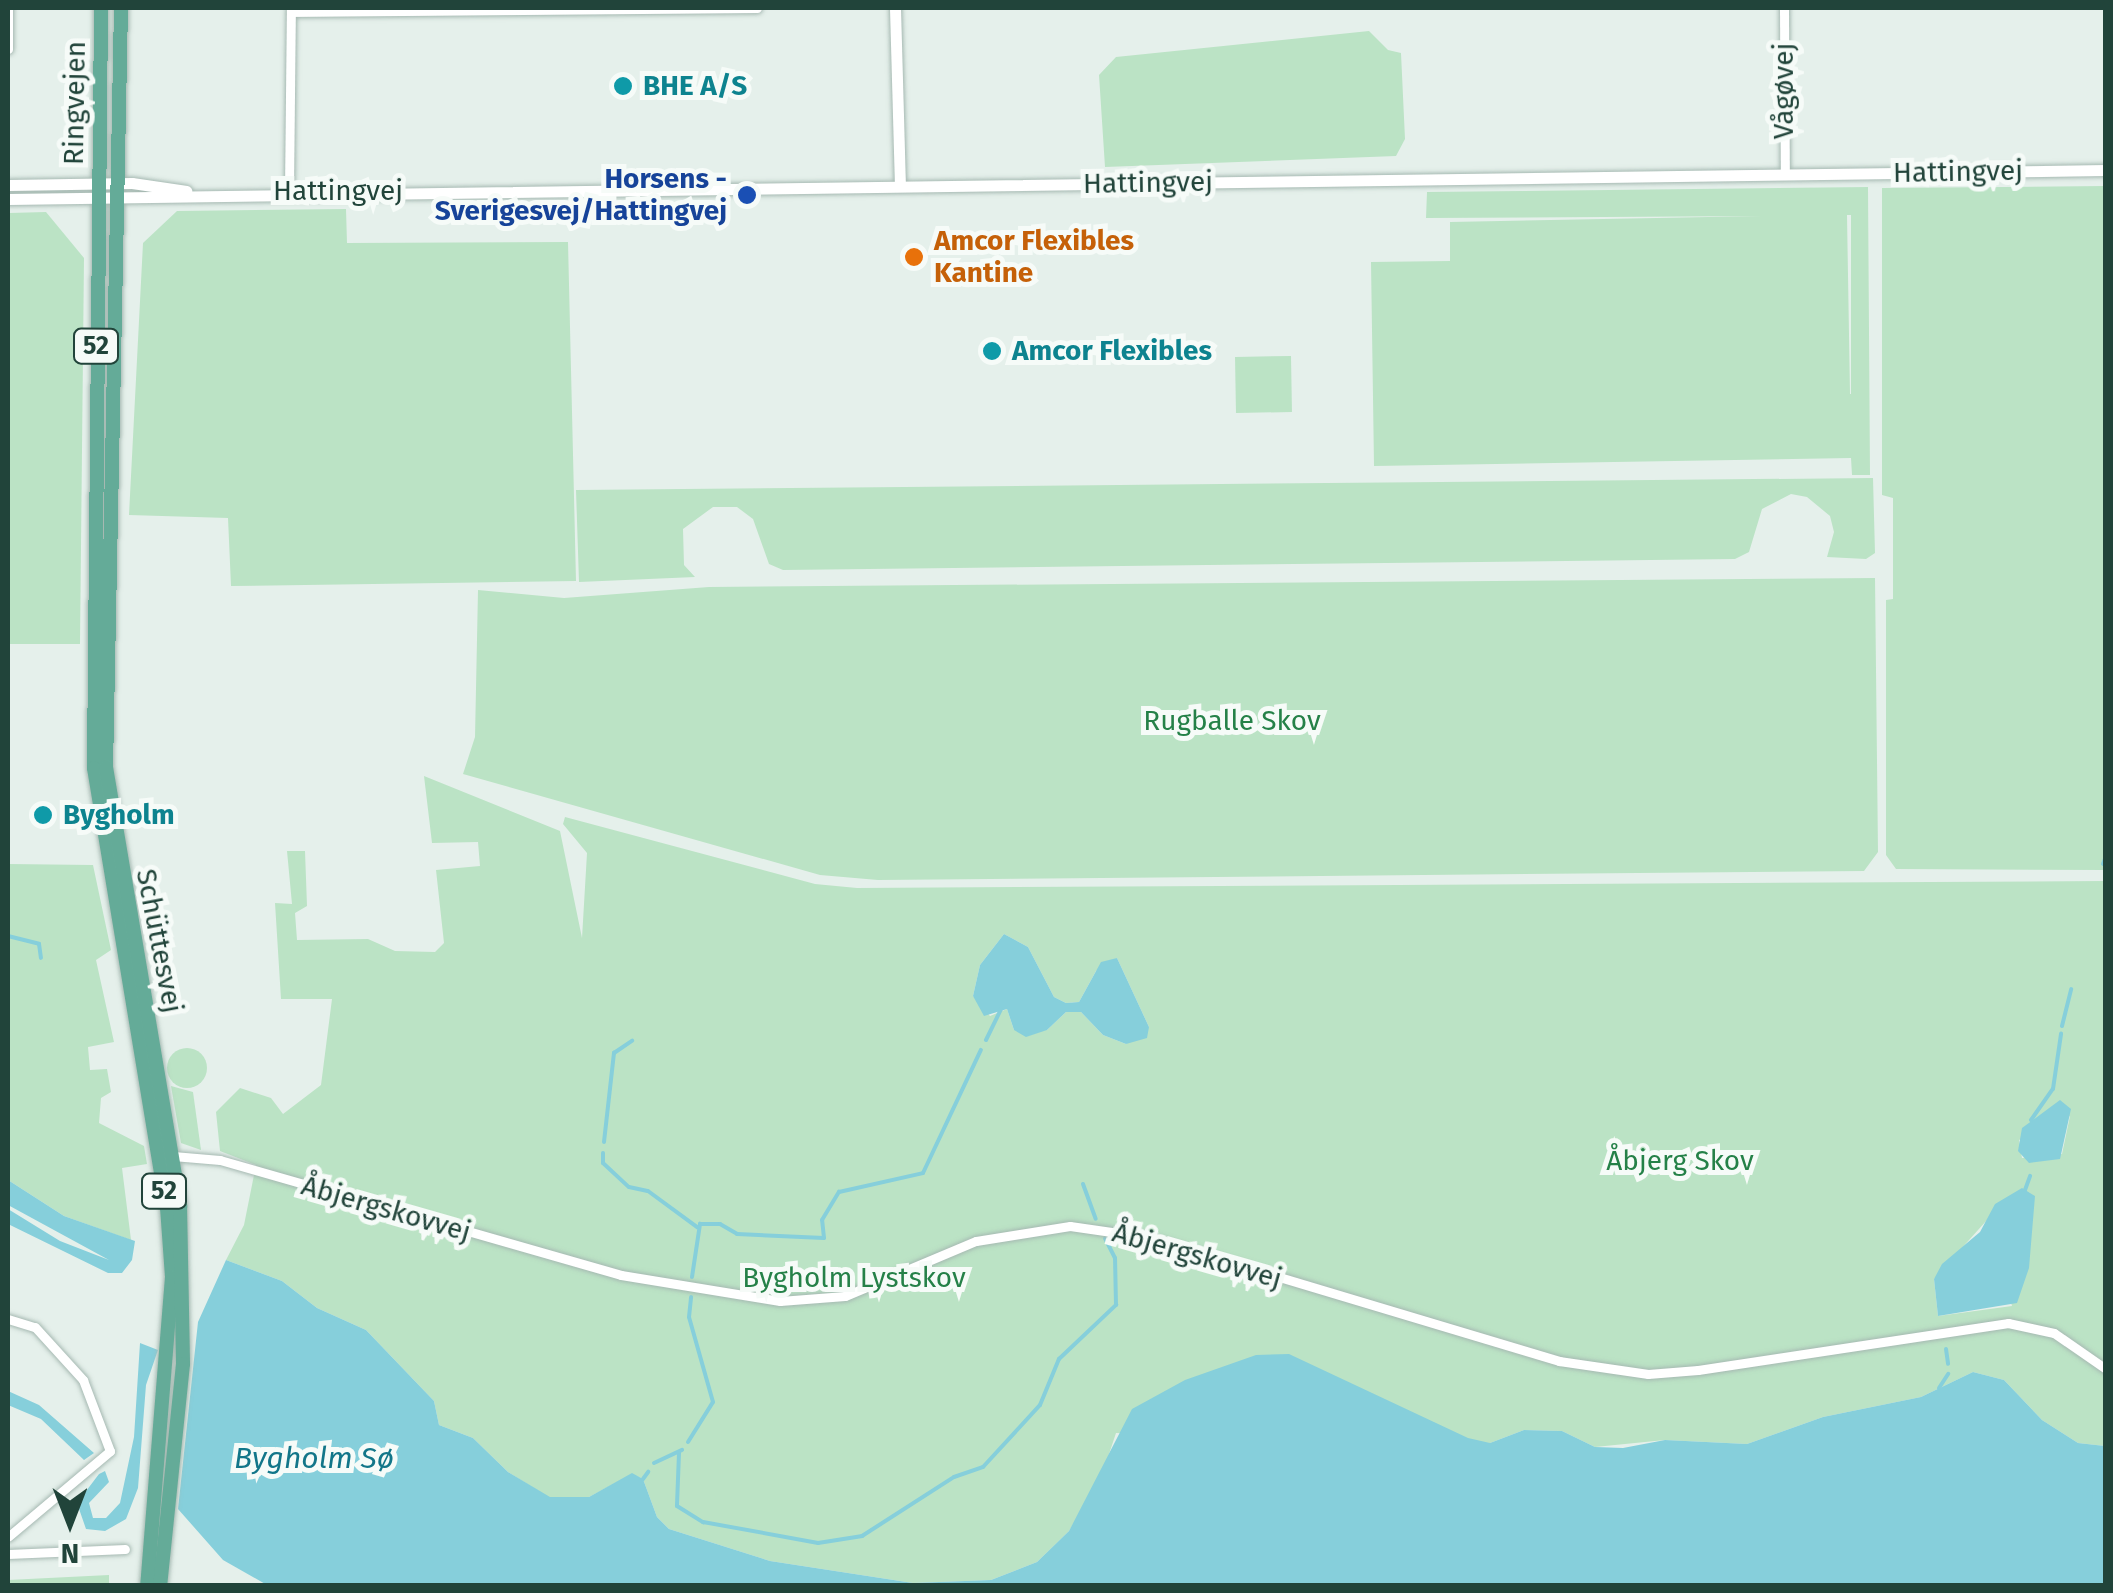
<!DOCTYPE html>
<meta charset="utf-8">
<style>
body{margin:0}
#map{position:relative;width:2113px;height:1593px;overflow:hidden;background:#e5f0eb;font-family:"Fira Sans",sans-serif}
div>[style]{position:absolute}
.green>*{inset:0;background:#bbe3c5;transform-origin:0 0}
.round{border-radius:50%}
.water>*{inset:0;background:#86cfdb}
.stream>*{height:4px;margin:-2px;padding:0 2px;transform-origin:2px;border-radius:2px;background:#86cfdb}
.roads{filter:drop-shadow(0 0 2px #a6b9b2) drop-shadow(0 0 2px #a6b9b2)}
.street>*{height:9px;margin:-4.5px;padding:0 4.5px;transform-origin:4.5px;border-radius:4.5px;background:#fff}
.secondary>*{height:11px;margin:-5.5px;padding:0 5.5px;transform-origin:5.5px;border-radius:5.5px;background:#fff}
.primary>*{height:14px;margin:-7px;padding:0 7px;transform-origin:7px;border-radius:7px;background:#64ab98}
.dots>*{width:28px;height:28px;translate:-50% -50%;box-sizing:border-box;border:5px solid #f6fbf8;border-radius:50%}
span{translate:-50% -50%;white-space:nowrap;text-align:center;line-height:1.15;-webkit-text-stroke:10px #f6fbf8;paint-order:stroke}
.shield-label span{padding:2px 8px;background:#f6fbf8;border:2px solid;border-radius:8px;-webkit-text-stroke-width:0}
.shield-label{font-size:25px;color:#21443a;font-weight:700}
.culture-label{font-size:28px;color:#0d838f;font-weight:700}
.left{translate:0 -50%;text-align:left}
.street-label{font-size:28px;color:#21443a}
.transit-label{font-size:28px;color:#164399;font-weight:700}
.right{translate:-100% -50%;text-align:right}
.food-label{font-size:28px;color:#c56008;font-weight:700}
.park-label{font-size:28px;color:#258148}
.water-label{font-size:30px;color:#127689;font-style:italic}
.frame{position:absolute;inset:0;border:10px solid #21443a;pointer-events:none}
.north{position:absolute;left:20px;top:1473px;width:100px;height:100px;-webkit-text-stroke:8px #f6fbf8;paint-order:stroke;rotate:180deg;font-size:28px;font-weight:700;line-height:40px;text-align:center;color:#21443a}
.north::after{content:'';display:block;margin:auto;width:35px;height:45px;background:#21443a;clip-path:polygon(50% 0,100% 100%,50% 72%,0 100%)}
</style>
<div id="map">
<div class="green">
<i style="clip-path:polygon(1369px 31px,1388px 50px,1401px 53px,1405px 139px,1396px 156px,1105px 167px,1099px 75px,1116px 57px)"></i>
<i style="clip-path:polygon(2105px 186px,2105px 870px,1896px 869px,1886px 855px,1886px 600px,1893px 599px,1893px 498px,1882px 495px,1882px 188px)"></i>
<i style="clip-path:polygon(evenodd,1868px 187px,1870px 475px,1852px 475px,1851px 458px,1374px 466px,1371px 262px,1450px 261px,1450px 222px,1762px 216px,1426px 218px,1427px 192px,1868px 187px,1847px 215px,1851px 215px,1851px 394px,1850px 394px,1847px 215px)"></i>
<i style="clip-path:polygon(346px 209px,347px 243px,568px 242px,576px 581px,231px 586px,228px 518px,129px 515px,143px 243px,177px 211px)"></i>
<i style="clip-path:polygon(46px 212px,84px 258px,80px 644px,8px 644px,8px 213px)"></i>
<i style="left:1291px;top:356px;width:56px;height:56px;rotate:89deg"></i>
<i style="clip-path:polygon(1873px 478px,1875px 553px,1866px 559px,1827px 557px,1834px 532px,1830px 516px,1807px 497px,1791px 494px,1762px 509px,1749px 552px,1735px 559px,783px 570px,769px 564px,753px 519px,737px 507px,713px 507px,683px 529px,684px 565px,695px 577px,579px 582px,576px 490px)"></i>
<i style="clip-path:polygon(1875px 578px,1878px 852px,1864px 871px,878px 880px,820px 875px,463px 774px,475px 737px,478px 590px,564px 598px,709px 587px)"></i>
<i style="clip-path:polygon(evenodd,424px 776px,560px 831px,582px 938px,587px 853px,563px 824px,565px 817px,815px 884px,857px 888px,2106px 881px,2105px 1446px,2078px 1443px,2042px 1420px,2004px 1380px,1973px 1372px,1921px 1397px,1823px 1417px,1747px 1444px,1665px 1440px,1595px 1447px,1562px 1431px,1524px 1430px,1490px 1443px,1116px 1433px,1101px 1478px,1069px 1531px,1037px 1562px,991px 1580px,913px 1583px,770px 1561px,669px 1529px,657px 1517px,643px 1479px,632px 1474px,589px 1497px,550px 1498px,508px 1472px,473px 1438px,439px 1425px,434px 1401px,366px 1330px,317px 1308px,282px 1281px,226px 1260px,244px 1225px,256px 1165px,220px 1151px,216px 1112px,240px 1088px,271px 1098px,283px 1114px,321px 1085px,332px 999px,281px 999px,275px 903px,292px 904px,287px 851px,305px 851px,307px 906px,295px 913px,297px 940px,368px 939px,395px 951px,435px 952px,444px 943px,436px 870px,480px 866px,478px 842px,432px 843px,424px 776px,1004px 934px,1028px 947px,1054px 997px,1066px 1003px,1079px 1002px,1096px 971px,1117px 958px,1149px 1027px,1126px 1044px,1103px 1035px,1081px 1012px,1066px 1012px,1047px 1030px,1014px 1030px,1007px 1009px,990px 1016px,973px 996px,980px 965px,1004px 934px,424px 776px,2070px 1116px,2062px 1154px,2022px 1158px,2019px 1140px,2070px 1116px,424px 776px,1987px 1220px,2012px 1306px,1938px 1316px,1934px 1279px,1987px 1220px)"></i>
<i style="clip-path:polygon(8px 864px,93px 865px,111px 950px,96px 960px,114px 1042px,88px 1047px,90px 1070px,107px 1069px,111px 1092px,101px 1098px,99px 1123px,144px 1146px,147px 1164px,122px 1168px,131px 1240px,64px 1216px,8px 1180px)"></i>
<i class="round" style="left:167px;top:1048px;width:40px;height:40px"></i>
<i style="clip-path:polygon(171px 1086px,193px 1092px,201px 1150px,181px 1143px)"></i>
<i style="clip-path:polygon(109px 1575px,109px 1585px,8px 1585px,8px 1580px)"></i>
</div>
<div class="water">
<i style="clip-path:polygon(1004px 934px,1028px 947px,1054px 997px,1066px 1003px,1079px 1002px,1101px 962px,1117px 958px,1149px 1027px,1147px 1038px,1126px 1044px,1103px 1035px,1081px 1012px,1066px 1012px,1047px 1030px,1026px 1037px,1014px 1030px,1007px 1009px,984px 1016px,973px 996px,980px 965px)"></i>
<i style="clip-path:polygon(2060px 1100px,2071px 1109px,2060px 1159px,2029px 1163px,2018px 1151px,2022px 1128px)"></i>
<i style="clip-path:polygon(8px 1180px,64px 1216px,135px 1241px,132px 1260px,122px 1273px,108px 1273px,8px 1224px,8px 1209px,60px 1241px,109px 1260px,8px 1205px)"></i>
<i style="clip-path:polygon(2022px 1188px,2035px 1196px,2029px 1268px,2017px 1303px,1938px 1316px,1934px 1279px,1942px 1264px,1980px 1232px,1995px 1204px)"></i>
<i style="clip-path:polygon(226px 1260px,282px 1281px,317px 1308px,366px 1330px,434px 1401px,439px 1425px,473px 1438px,508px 1472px,550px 1497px,589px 1497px,632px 1473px,643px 1479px,657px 1517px,669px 1529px,770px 1561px,913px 1583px,991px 1580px,1037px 1562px,1069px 1531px,1132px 1409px,1185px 1380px,1256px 1355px,1289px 1354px,1468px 1438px,1490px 1443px,1524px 1430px,1562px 1431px,1595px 1447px,1623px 1448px,1665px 1440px,1747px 1444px,1823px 1417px,1921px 1397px,1973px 1372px,2004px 1380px,2042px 1420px,2078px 1443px,2105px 1446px,2105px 1585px,267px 1585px,223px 1560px,178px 1509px,198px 1322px)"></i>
<i style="clip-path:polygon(140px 1343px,158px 1350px,146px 1385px,138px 1488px,126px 1519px,105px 1531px,86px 1529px,77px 1503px,99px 1474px,105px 1471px,109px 1482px,89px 1503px,93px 1518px,106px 1518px,120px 1503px,134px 1437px)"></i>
<i style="clip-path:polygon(8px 1391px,39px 1405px,94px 1453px,84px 1460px,41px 1419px,8px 1405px)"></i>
</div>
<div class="stream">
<i style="left:2103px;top:864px;width:9px;rotate:-69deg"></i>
<i style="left:8px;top:936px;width:32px;rotate:14deg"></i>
<i style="left:39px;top:944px;width:14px;rotate:82deg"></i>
<i style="left:2062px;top:1026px;width:38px;rotate:-76deg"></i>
<i style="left:986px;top:1040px;width:34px;rotate:-64deg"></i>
<i style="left:2031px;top:1120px;width:38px;rotate:-55deg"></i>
<i style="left:2053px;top:1089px;width:56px;rotate:-81.7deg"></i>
<i style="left:604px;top:1142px;width:90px;rotate:-83.6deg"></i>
<i style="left:614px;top:1053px;width:22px;rotate:-34deg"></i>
<i style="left:603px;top:1153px;width:10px;rotate:90deg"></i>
<i style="left:603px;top:1163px;width:35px;rotate:43deg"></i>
<i style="left:629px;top:1187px;width:19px;rotate:12deg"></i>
<i style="left:648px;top:1191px;width:61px;rotate:36.3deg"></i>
<i style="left:1083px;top:1184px;width:37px;rotate:70deg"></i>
<i style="left:2025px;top:1190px;width:15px;rotate:-70deg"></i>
<i style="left:692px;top:1277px;width:54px;rotate:-81.4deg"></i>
<i style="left:700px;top:1224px;width:20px"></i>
<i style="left:720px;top:1224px;width:20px;rotate:30deg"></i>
<i style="left:737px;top:1234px;width:87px;rotate:2.6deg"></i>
<i style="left:824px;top:1238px;width:18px;rotate:-96deg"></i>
<i style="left:822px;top:1220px;width:33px;rotate:-59deg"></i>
<i style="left:839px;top:1192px;width:86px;rotate:-12.7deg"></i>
<i style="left:923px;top:1173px;width:136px;rotate:-64.8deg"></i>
<i style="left:1946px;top:1349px;width:15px;rotate:82deg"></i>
<i style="left:1939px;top:1388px;width:17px;rotate:-57deg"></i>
<i style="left:688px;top:1442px;width:47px;rotate:-58deg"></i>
<i style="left:713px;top:1402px;width:88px;rotate:-105.8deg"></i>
<i style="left:689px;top:1317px;width:20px;rotate:-84deg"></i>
<i style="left:679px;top:1453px;width:53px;rotate:92.2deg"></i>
<i style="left:677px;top:1506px;width:31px;rotate:32deg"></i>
<i style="left:703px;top:1522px;width:117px;rotate:10.3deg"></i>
<i style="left:818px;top:1543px;width:45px;rotate:-9deg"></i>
<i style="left:862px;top:1536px;width:109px;rotate:-32.7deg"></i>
<i style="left:954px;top:1477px;width:31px;rotate:-19deg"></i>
<i style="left:983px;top:1467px;width:84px;rotate:-47.4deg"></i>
<i style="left:1040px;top:1405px;width:50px;rotate:-67.6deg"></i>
<i style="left:1059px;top:1359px;width:79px;rotate:-43.5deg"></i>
<i style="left:1116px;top:1305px;width:47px;rotate:-91.2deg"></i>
<i style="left:1115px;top:1258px;width:22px;rotate:-117deg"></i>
<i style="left:654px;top:1463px;width:31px;rotate:-25deg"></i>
<i style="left:643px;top:1479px;width:9px;rotate:-54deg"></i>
</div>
<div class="roads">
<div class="street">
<i style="left:1784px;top:8px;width:166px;rotate:89.7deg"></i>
<i style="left:291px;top:12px;width:466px;rotate:-0.5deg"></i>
<i style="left:8px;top:49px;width:41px;rotate:-90deg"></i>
<i style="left:289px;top:191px;width:181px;rotate:-89.4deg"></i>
<i style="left:173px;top:1156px;width:47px;rotate:4.9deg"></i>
<i style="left:220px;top:1160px;width:417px;rotate:16deg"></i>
<i style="left:621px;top:1275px;width:161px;rotate:9.3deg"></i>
<i style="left:780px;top:1301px;width:65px;rotate:-4.4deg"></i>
<i style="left:845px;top:1296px;width:142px;rotate:-22.8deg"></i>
<i style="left:976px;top:1241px;width:95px;rotate:-9.1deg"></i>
<i style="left:1070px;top:1226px;width:77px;rotate:8.2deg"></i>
<i style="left:1146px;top:1237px;width:431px;rotate:16.7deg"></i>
<i style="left:1559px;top:1361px;width:90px;rotate:8.3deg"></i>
<i style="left:1648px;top:1374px;width:50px;rotate:-4.6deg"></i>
<i style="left:1698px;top:1370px;width:314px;rotate:-8.6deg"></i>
<i style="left:2008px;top:1323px;width:47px;rotate:12.3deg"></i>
<i style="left:2054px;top:1333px;width:63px;rotate:34.7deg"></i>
<i style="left:8px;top:1319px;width:28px;rotate:17deg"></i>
<i style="left:35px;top:1327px;width:72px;rotate:47.8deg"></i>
<i style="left:83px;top:1380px;width:76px;rotate:69.2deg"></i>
<i style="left:110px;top:1451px;width:133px;rotate:139.9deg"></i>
<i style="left:8px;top:1554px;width:117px;rotate:-2.4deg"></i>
</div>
<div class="secondary">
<i style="left:895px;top:8px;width:178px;rotate:88.4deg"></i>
<i style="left:8px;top:185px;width:124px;rotate:-0.9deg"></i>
<i style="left:132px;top:183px;width:55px;rotate:8.4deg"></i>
<i style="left:8px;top:199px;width:2098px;rotate:-0.79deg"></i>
</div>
<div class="primary">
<i style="left:101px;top:8px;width:760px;rotate:90.53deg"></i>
<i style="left:94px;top:768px;width:445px;rotate:80.6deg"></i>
<i style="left:167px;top:1207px;width:70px;rotate:85.9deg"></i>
<i style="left:172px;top:1277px;width:310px;rotate:94.6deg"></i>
<i style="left:121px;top:8px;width:759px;rotate:91.13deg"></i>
<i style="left:106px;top:767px;width:445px;rotate:80.4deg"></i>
<i style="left:180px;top:1206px;width:158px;rotate:88.9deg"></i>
<i style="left:183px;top:1364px;width:223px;rotate:95.9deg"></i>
</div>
</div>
<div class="dots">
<i style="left:623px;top:86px;background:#0f9aa8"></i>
<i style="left:747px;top:195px;background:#1a4fb4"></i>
<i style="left:914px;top:257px;background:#e8710a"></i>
<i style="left:992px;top:351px;background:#0f9aa8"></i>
<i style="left:43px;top:815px;background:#0f9aa8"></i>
</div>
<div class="shield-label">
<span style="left:96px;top:346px">52</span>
<span style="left:164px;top:1191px">52</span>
</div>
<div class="culture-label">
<span class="left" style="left:643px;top:86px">BHE A/S</span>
<span class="left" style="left:1012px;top:351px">Amcor Flexibles</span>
<span class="left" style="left:63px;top:815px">Bygholm</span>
</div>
<div class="street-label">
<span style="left:1784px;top:91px;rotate:-90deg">Vågøvej</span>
<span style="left:75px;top:103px;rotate:-89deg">Ringvejen</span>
<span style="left:1958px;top:172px;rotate:-1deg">Hattingvej</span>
<span style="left:1148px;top:183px;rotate:-1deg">Hattingvej</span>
<span style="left:338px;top:191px">Hattingvej</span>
<span style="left:159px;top:941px;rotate:79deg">Schüttesvej</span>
<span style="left:386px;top:1209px;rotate:16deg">Åbjergskovvej</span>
<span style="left:1197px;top:1256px;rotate:16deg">Åbjergskovvej</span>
</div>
<div class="transit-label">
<span class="right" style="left:727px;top:195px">Horsens -<br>Sverigesvej/Hattingvej</span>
</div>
<div class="food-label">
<span class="left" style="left:934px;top:257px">Amcor Flexibles<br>Kantine</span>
</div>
<div class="park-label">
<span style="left:1232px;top:721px">Rugballe Skov</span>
<span style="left:1680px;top:1161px">Åbjerg Skov</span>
<span style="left:854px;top:1278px">Bygholm Lystskov</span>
</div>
<div class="water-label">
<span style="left:314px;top:1458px">Bygholm Sø</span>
</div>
<div class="frame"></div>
<div class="north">N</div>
</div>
